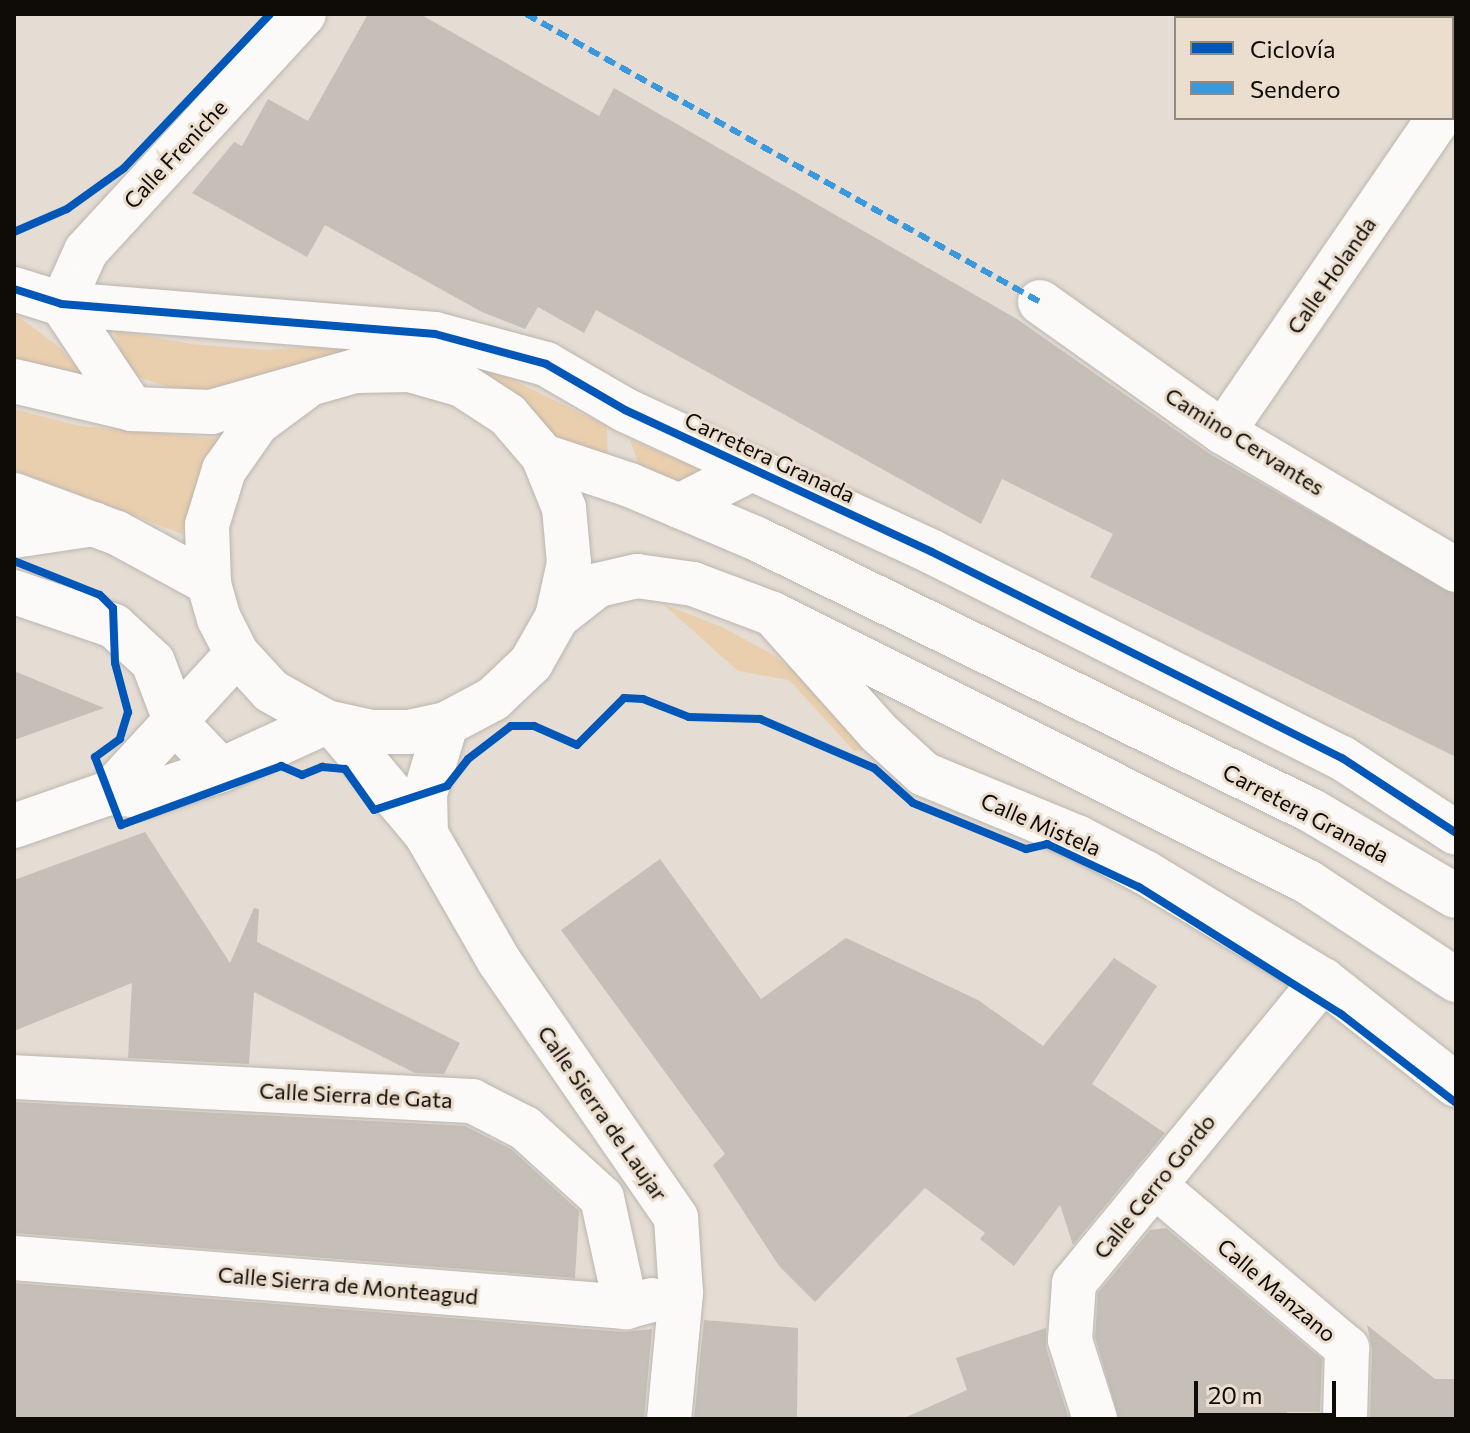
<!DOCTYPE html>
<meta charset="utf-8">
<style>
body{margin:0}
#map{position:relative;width:1470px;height:1433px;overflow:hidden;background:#e5ddd4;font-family:Commissioner,sans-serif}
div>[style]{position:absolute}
.green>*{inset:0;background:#eacfae}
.building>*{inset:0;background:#c5bfb8}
.roads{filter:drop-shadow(0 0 2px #bbb5ae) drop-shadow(0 0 2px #bbb5ae)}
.minor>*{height:44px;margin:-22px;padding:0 22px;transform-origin:22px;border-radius:22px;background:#fbfaf9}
.major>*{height:44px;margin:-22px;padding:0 22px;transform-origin:22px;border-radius:22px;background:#fbfaf9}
.quiet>*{height:6px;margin-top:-3px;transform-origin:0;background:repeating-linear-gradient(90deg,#3a99dd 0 12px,transparent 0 18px)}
.cycleway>*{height:8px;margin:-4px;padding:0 4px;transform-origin:4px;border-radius:4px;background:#0057b8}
span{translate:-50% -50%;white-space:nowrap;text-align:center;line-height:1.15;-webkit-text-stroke:6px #ebdece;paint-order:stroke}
.street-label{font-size:22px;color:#0f0b06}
.frame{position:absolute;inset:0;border:16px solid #0f0b06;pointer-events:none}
.legend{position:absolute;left:1174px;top:16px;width:280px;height:104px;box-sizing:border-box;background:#ebdece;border:2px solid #938a7e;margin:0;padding:10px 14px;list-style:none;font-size:24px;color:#0f0b06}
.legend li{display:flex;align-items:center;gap:16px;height:40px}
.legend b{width:40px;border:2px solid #938a7e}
.scale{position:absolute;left:1194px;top:1381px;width:142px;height:36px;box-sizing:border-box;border:4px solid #0f0b06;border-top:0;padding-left:10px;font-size:24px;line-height:28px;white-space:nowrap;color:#0f0b06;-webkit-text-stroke:6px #ebdece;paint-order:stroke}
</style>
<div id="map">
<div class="green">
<i style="clip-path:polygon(14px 313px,59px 347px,90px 381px,14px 360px)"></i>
<i style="clip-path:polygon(114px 330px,191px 344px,266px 350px,400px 341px,494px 371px,607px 426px,608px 463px,570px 454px,473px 378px,181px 391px,141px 378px,123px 361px)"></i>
<i style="clip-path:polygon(14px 409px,79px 426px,219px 439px,203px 459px,182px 534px,14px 470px)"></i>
<i style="clip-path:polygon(630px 440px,694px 466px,692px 486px,640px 468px)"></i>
<i style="clip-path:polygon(663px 604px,722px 627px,772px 654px,814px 685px,865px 749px,854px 751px,789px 680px,738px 671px)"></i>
</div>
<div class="building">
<i style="clip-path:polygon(368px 14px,420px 14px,599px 116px,614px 88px,1017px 319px,1210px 454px,1456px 595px,1456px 757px,1090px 577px,1113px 534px,1002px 479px,981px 524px,596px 310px,584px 333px,538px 307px,525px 329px,482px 312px,325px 225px,307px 257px,192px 193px,234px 142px,242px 146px,268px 99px,308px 121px)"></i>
<i style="clip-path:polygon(14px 671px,104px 708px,14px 740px)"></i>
<i style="clip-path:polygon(145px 832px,230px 963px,254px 908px,259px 909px,257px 942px,460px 1043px,444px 1074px,415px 1073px,254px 992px,249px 1064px,128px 1058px,132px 983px,14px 1031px,14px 880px)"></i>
<i style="clip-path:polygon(660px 859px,761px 999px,846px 938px,978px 1000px,1043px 1046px,1114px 958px,1157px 986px,1092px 1084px,1165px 1133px,1073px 1245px,1060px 1205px,1014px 1266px,980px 1239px,985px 1233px,925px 1188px,815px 1302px,779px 1266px,713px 1165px,725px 1154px,561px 930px)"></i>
<i style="clip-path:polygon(14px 1102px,465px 1126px,511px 1149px,579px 1211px,575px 1278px,14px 1233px)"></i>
<i style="clip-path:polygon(1166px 1228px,1322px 1359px,1320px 1412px,1287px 1412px,1287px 1419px,1119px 1419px,1095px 1337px,1098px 1293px,1150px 1230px)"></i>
<i style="clip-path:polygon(14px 1283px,624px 1332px,652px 1329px,644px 1419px,14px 1419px)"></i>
<i style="clip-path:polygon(704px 1320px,798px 1328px,797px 1419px,694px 1419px)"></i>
<i style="clip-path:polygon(1367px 1325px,1435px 1379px,1456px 1379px,1456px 1419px,1370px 1419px,1372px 1349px)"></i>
<i style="clip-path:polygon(1046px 1328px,1046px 1348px,1069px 1419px,902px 1419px,967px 1390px,956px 1358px)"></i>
</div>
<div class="roads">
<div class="minor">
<i style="left:14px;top:289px;width:50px;rotate:17.4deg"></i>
<i style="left:62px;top:304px;width:374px;rotate:4.6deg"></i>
<i style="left:435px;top:334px;width:115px;rotate:15.1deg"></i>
<i style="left:546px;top:364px;width:91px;rotate:30.2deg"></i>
<i style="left:625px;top:410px;width:338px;rotate:24.8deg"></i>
<i style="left:932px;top:552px;width:459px;rotate:26.7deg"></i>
<i style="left:1342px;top:758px;width:136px;rotate:33.3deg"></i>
<i style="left:1040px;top:302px;width:224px;rotate:35.4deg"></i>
<i style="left:1223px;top:432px;width:271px;rotate:30.6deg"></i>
<i style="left:62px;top:304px;width:58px;rotate:-65.6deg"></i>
<i style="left:86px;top:251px;width:322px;rotate:-47.4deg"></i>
<i style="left:62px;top:304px;width:126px;rotate:56.3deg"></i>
<i style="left:1223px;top:432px;width:381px;rotate:-55.5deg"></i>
<i style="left:679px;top:506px;width:82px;rotate:-26.9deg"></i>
<i style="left:14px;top:536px;width:81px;rotate:-8.5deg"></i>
<i style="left:14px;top:592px;width:106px;rotate:18.8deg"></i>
<i style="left:114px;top:626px;width:53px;rotate:42.7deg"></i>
<i style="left:153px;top:662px;width:65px;rotate:69.3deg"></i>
<i style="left:176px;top:723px;width:65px;rotate:46.2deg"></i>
<i style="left:773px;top:614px;width:158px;rotate:48.3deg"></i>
<i style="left:878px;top:732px;width:62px;rotate:42.4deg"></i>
<i style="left:924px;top:774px;width:168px;rotate:22.4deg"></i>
<i style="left:1079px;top:838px;width:76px;rotate:27.6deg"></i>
<i style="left:1146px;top:873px;width:207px;rotate:31.2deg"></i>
<i style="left:1323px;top:980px;width:169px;rotate:38.3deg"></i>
<i style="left:334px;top:725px;width:143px;rotate:49.8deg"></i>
<i style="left:426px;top:834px;width:146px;rotate:60.1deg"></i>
<i style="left:499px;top:961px;width:312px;rotate:55.4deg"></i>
<i style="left:676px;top:1218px;width:75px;rotate:86.2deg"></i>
<i style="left:681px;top:1293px;width:127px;rotate:95.4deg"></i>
<i style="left:109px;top:793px;width:189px;rotate:-47.4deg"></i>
<i style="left:14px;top:826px;width:101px;rotate:-19.2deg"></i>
<i style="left:109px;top:793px;width:33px;rotate:5deg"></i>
<i style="left:142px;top:796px;width:83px;rotate:-18.2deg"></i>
<i style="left:221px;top:770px;width:115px;rotate:-24.6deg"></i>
<i style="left:426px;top:834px;width:40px;rotate:-91.4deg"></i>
<i style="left:425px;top:794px;width:73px;rotate:-73.3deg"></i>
<i style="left:14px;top:1077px;width:459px;rotate:3deg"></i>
<i style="left:472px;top:1101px;width:59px;rotate:27deg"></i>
<i style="left:525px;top:1128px;width:104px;rotate:42.3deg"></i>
<i style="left:602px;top:1198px;width:112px;rotate:77.6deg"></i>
<i style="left:1154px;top:1185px;width:253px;rotate:40.2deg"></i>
<i style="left:1347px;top:1348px;width:71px;rotate:91.6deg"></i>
<i style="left:14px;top:1258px;width:614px;rotate:4.58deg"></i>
<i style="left:626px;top:1307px;width:27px;rotate:-15deg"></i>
<i style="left:1095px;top:1419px;width:83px;rotate:-107.6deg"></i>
<i style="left:1070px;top:1340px;width:57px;rotate:-86deg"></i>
<i style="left:1074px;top:1283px;width:392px;rotate:-50.6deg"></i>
</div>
<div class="major">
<i style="left:14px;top:381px;width:121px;rotate:13.3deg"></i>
<i style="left:132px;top:409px;width:79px;rotate:2.2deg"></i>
<i style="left:211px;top:412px;width:150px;rotate:-15.9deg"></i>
<i style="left:355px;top:371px;width:55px;rotate:-1deg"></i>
<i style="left:410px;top:370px;width:54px;rotate:16.1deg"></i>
<i style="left:462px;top:385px;width:55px;rotate:33.1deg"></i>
<i style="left:508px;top:415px;width:54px;rotate:49.5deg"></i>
<i style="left:543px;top:456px;width:56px;rotate:68deg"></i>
<i style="left:564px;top:508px;width:55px;rotate:84.8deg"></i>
<i style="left:569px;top:563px;width:55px;rotate:102.5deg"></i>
<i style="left:557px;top:617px;width:53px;rotate:119.5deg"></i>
<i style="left:531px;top:663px;width:52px;rotate:136.5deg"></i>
<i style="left:493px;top:699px;width:53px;rotate:152deg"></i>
<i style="left:446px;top:724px;width:38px;rotate:168deg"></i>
<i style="left:409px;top:732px;width:38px;rotate:180deg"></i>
<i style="left:371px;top:732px;width:46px;rotate:-167.5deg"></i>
<i style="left:326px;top:722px;width:63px;rotate:-150.6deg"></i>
<i style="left:271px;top:691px;width:50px;rotate:-132.6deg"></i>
<i style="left:237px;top:654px;width:39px;rotate:-117deg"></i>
<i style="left:219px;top:619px;width:37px;rotate:-106deg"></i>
<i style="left:209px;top:583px;width:58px;rotate:-92deg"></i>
<i style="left:207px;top:525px;width:58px;rotate:-72.8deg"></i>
<i style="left:224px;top:470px;width:57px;rotate:-54.9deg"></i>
<i style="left:257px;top:423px;width:57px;rotate:-36.5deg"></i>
<i style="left:543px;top:456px;width:92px;rotate:18.4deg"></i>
<i style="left:630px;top:485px;width:136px;rotate:23deg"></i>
<i style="left:755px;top:538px;width:620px;rotate:26.11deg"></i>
<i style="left:1312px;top:811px;width:167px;rotate:30.6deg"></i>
<i style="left:14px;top:495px;width:110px;rotate:20.3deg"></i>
<i style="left:117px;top:533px;width:105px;rotate:28.5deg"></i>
<i style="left:557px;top:617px;width:52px;rotate:-38deg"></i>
<i style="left:598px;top:585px;width:40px;rotate:-13deg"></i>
<i style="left:637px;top:576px;width:57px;rotate:8.1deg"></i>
<i style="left:693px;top:584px;width:85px;rotate:20.6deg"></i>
<i style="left:773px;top:614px;width:598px;rotate:26.61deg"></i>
<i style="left:1308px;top:882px;width:178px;rotate:33.5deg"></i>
</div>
</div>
<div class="quiet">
<i style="left:526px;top:14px;width:589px;rotate:29.26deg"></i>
</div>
<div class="cycleway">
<i style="left:14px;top:232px;width:58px;rotate:-23.5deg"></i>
<i style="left:67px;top:209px;width:70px;rotate:-35.7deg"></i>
<i style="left:124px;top:168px;width:212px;rotate:-46.5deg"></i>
<i style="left:14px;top:289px;width:50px;rotate:17.4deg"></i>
<i style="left:62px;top:304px;width:374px;rotate:4.6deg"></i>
<i style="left:435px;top:334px;width:115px;rotate:15.1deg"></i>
<i style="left:546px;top:364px;width:91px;rotate:30.2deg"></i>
<i style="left:625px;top:410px;width:338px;rotate:24.8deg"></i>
<i style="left:932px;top:552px;width:459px;rotate:26.7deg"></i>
<i style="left:1342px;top:758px;width:136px;rotate:33.3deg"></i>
<i style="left:14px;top:561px;width:92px;rotate:21.6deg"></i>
<i style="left:100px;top:595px;width:18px;rotate:45deg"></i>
<i style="left:113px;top:608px;width:55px;rotate:87.9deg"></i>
<i style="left:115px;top:663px;width:51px;rotate:75.1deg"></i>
<i style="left:128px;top:712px;width:28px;rotate:107deg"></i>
<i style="left:120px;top:739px;width:31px;rotate:144deg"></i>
<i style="left:95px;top:757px;width:73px;rotate:69.1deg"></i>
<i style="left:121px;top:825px;width:171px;rotate:-20.2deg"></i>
<i style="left:281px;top:766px;width:23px;rotate:23deg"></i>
<i style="left:302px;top:775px;width:22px;rotate:-22deg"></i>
<i style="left:322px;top:767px;width:23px;rotate:5deg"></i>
<i style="left:345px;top:769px;width:50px;rotate:54.7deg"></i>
<i style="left:374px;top:810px;width:77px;rotate:-18.2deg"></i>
<i style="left:447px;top:786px;width:34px;rotate:-52deg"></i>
<i style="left:468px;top:759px;width:54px;rotate:-37.5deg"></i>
<i style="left:511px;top:726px;width:23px"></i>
<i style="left:534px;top:726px;width:47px;rotate:23.8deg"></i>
<i style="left:577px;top:745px;width:66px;rotate:-45deg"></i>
<i style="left:624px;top:698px;width:19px;rotate:3deg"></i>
<i style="left:643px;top:699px;width:49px;rotate:21.4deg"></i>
<i style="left:689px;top:717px;width:71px;rotate:1.6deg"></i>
<i style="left:760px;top:719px;width:124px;rotate:23.3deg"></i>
<i style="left:874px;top:768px;width:52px;rotate:41.9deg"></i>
<i style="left:913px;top:803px;width:122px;rotate:22.2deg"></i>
<i style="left:1026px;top:849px;width:22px;rotate:-13deg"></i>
<i style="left:1047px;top:844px;width:102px;rotate:25.1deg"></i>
<i style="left:1139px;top:887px;width:239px;rotate:32.2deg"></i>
<i style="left:1341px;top:1014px;width:145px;rotate:37.7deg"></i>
</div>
<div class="street-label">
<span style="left:175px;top:154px;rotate:-47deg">Calle Freniche</span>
<span style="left:1331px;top:275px;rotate:-55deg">Calle Holanda</span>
<span style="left:1245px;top:441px;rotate:32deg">Camino Cervantes</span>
<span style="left:770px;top:457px;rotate:25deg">Carretera Granada</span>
<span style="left:1306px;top:813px;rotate:28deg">Carretera Granada</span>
<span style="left:1041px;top:824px;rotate:23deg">Calle Mistela</span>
<span style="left:356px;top:1095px;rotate:3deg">Calle Sierra de Gata</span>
<span style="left:603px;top:1113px;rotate:55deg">Calle Sierra de Laujar</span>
<span style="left:1154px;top:1186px;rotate:-51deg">Calle Cerro Gordo</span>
<span style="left:348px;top:1285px;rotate:5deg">Calle Sierra de Monteagud</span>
<span style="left:1277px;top:1290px;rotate:40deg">Calle Manzano</span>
</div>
<div class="frame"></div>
<ul class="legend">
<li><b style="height:10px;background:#0057b8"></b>Ciclovía</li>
<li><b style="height:10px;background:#3a99dd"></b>Sendero</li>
</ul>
<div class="scale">20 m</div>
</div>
